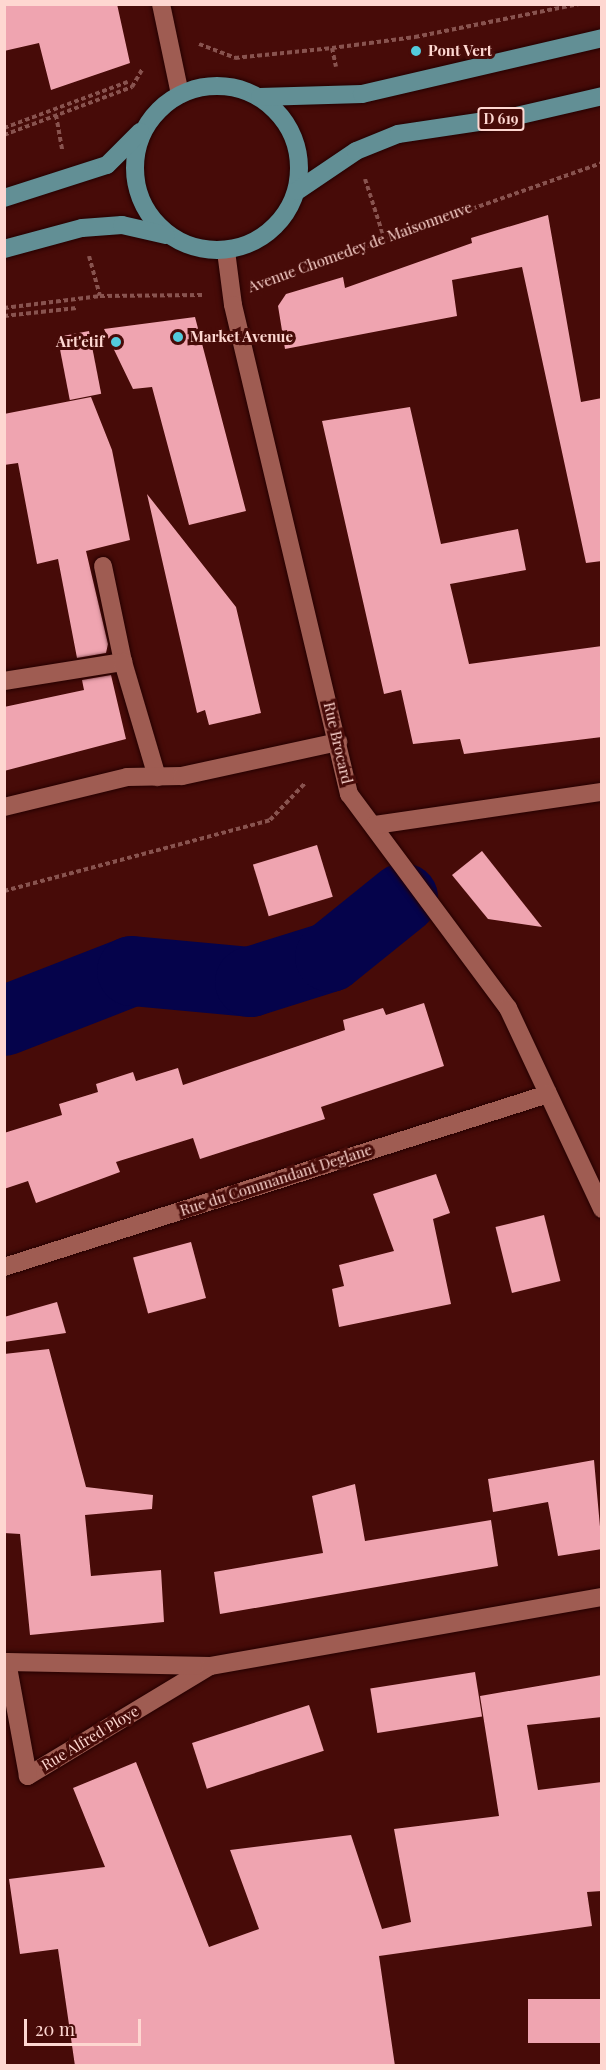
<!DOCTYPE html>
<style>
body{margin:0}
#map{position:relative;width:606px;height:2070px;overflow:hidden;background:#470b08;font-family:"Playfair Display",serif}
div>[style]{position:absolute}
.river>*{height:70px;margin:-35px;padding:0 35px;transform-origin:35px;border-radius:35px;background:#05034b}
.building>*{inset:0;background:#efa4b0;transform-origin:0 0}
.path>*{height:4px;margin-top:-2px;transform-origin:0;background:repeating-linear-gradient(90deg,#88534f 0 4.5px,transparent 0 7.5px)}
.roads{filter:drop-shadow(0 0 2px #250000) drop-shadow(0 0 2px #250000)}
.minor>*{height:18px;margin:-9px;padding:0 9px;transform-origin:9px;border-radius:9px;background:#9f5c52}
.major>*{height:18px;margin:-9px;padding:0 9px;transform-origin:9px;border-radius:9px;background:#628f95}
.major>.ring{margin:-9px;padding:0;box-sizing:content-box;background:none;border:18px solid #628f95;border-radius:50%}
.dots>*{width:16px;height:16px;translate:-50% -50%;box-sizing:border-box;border:3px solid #470b08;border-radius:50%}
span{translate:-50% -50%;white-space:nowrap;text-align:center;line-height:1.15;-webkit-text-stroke:6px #470b08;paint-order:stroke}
.shield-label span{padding:2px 4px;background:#470b08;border:2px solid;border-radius:4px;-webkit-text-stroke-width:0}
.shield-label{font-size:14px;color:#fed7d1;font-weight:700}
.poi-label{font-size:15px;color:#fed7d1;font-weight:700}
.left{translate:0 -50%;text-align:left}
.right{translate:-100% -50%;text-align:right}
.street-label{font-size:15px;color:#fed7d1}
.frame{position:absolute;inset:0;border:6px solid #fed7d1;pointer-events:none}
.scale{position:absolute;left:24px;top:2019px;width:117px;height:27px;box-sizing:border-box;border:3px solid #fed7d1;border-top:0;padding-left:8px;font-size:18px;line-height:21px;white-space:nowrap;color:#fed7d1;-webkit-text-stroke:4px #470b08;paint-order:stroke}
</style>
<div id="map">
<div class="river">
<i style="left:4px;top:1021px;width:137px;rotate:-21.3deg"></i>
<i style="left:132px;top:971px;width:119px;rotate:5.3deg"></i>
<i style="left:250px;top:982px;width:84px;rotate:-17.4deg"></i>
<i style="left:330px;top:957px;width:94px;rotate:-38.9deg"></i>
</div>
<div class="building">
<i style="clip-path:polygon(4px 4px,117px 4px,130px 63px,51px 90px,39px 43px,4px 51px)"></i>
<i style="clip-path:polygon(548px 215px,581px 402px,602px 398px,602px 561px,586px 563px,522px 267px,452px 280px,457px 316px,285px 349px,278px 306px,286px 294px,343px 277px,345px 288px,472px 243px,471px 238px)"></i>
<i style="clip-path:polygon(195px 317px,246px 511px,189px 525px,152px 387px,133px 389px,104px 329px)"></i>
<i style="left:89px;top:331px;width:64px;height:32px;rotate:79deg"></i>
<i style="clip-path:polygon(91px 397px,112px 450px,130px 540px,86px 551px,108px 644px,106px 653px,77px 658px,58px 559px,37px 564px,18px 463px,4px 465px,4px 414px)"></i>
<i style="clip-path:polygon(410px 407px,441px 544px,518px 529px,526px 570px,450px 584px,469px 664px,602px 646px,602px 737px,464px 754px,460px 739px,413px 744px,401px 690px,384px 694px,322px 421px)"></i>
<i style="clip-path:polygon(147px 494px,236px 607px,261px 713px,209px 725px,205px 710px,197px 713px)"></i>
<i style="clip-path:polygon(111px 675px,126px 739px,4px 771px,4px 707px,84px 690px,82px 680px)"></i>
<i style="left:317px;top:845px;width:54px;height:67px;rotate:73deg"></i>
<i style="clip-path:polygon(482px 851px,542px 927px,488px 919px,452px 875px)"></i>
<i style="clip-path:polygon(424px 1003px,444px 1066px,321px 1107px,325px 1119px,200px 1159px,193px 1138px,116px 1162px,120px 1172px,36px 1203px,28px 1181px,4px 1189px,4px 1133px,62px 1115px,59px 1104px,98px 1092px,96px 1084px,133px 1072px,136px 1081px,178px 1068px,183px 1085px,345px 1030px,343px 1020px,383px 1008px,386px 1015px)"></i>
<i style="clip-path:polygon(436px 1174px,450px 1213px,433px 1219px,451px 1304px,339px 1327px,332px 1289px,344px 1286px,339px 1265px,394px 1251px,373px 1194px)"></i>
<i style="left:544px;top:1215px;width:68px;height:50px;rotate:76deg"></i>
<i style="left:191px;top:1242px;width:58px;height:60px;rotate:75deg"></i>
<i style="clip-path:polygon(57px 1302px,66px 1333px,4px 1342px,4px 1317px)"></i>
<i style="clip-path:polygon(49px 1349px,86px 1487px,153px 1495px,152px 1509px,85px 1515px,91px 1576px,161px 1570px,164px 1622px,30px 1635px,20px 1534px,4px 1533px,4px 1354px)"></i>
<i style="clip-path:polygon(594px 1460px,602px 1549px,558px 1556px,548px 1502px,493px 1512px,488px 1479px)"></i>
<i style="clip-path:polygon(355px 1484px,365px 1541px,491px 1520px,498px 1566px,220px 1614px,214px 1572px,323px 1553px,312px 1496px)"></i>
<i style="left:475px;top:1672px;width:45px;height:106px;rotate:81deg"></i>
<i style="clip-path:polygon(602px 1675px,602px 1717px,527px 1725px,538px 1790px,602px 1782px,602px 1891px,587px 1892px,592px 1926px,379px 1956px,395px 2066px,75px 2066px,58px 1949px,20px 1954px,9px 1879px,105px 1867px,73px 1788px,136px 1762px,209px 1947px,259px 1929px,230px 1850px,351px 1835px,382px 1929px,411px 1922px,394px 1829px,499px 1816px,480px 1696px)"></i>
<i style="left:309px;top:1705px;width:48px;height:123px;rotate:72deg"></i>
<i style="left:602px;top:1999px;width:44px;height:74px;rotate:90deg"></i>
</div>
<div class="path">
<i style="left:199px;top:44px;width:39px;rotate:21deg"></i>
<i style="left:235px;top:58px;width:98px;rotate:-5.9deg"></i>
<i style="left:332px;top:48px;width:84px;rotate:-7.5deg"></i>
<i style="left:415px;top:37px;width:167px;rotate:-11.4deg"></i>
<i style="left:332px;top:48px;width:19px;rotate:78deg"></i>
<i style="left:56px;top:115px;width:36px;rotate:80deg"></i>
<i style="left:4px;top:128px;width:132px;rotate:-20.4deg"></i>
<i style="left:4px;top:135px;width:137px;rotate:-20.6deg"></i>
<i style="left:132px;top:87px;width:22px;rotate:-60deg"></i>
<i style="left:365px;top:179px;width:62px;rotate:72.1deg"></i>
<i style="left:89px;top:256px;width:41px;rotate:74.6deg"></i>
<i style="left:260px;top:284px;width:363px;rotate:-19.5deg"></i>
<i style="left:4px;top:308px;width:97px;rotate:-7.1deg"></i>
<i style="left:100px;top:296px;width:103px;rotate:-0.6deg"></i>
<i style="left:4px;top:316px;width:73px;rotate:-6.3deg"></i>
<i style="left:4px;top:891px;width:275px;rotate:-14.9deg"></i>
<i style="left:270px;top:820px;width:52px;rotate:-46.5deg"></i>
</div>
<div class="roads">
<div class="minor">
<i style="left:161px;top:4px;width:92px;rotate:78.1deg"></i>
<i style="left:226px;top:251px;width:54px;rotate:82.6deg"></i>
<i style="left:233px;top:305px;width:503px;rotate:76.66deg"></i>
<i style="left:349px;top:794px;width:267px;rotate:53.4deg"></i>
<i style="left:508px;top:1008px;width:222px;rotate:64.9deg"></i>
<i style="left:103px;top:566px;width:98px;rotate:78.2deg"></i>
<i style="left:4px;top:681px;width:121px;rotate:-9.1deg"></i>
<i style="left:123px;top:662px;width:120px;rotate:73.5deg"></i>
<i style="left:4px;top:807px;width:127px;rotate:-13.7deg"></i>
<i style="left:127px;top:777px;width:55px;rotate:-1deg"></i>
<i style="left:182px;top:776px;width:160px;rotate:-12.3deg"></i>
<i style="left:375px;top:825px;width:229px;rotate:-8.3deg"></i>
<i style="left:4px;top:1267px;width:571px;rotate:-17.64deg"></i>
<i style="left:210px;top:1666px;width:213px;rotate:148.9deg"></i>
<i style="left:28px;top:1776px;width:116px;rotate:-100.4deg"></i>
<i style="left:7px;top:1662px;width:203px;rotate:1.1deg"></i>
<i style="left:210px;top:1666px;width:398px;rotate:-10deg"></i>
</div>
<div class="major">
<i class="ring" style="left:135px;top:86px;width:146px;height:146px"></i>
<i style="left:260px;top:97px;width:102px;rotate:-1.7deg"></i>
<i style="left:362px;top:94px;width:246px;rotate:-13.1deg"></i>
<i style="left:297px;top:191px;width:71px;rotate:-34.1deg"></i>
<i style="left:356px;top:151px;width:45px;rotate:-22deg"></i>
<i style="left:398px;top:134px;width:115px;rotate:-8.5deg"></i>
<i style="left:512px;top:117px;width:92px;rotate:-13.1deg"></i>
<i style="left:4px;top:198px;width:108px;rotate:-17.8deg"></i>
<i style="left:107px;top:165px;width:47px;rotate:-45deg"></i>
<i style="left:4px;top:249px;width:81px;rotate:-15.1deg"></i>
<i style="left:82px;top:228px;width:40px;rotate:-4.3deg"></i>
<i style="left:122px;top:225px;width:45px;rotate:12.8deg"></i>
</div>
</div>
<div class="dots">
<i style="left:416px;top:51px;background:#53cadc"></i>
<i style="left:178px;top:337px;background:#53cadc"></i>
<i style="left:116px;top:342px;background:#53cadc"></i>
</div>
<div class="shield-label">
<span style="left:501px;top:119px">D 619</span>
</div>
<div class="poi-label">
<span class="left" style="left:428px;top:51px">Pont Vert</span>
<span class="left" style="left:190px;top:337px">Market Avenue</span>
<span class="right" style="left:104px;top:342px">Art'etif</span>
</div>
<div class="street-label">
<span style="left:360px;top:247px;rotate:-20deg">Avenue Chomedey de Maisonneuve</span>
<span style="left:338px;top:743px;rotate:77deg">Rue Brocard</span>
<span style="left:276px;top:1180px;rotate:-18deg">Rue du Commandant Deglane</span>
<span style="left:90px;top:1738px;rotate:-31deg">Rue Alfred Ploye</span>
</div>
<div class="frame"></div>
<div class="scale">20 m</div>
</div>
